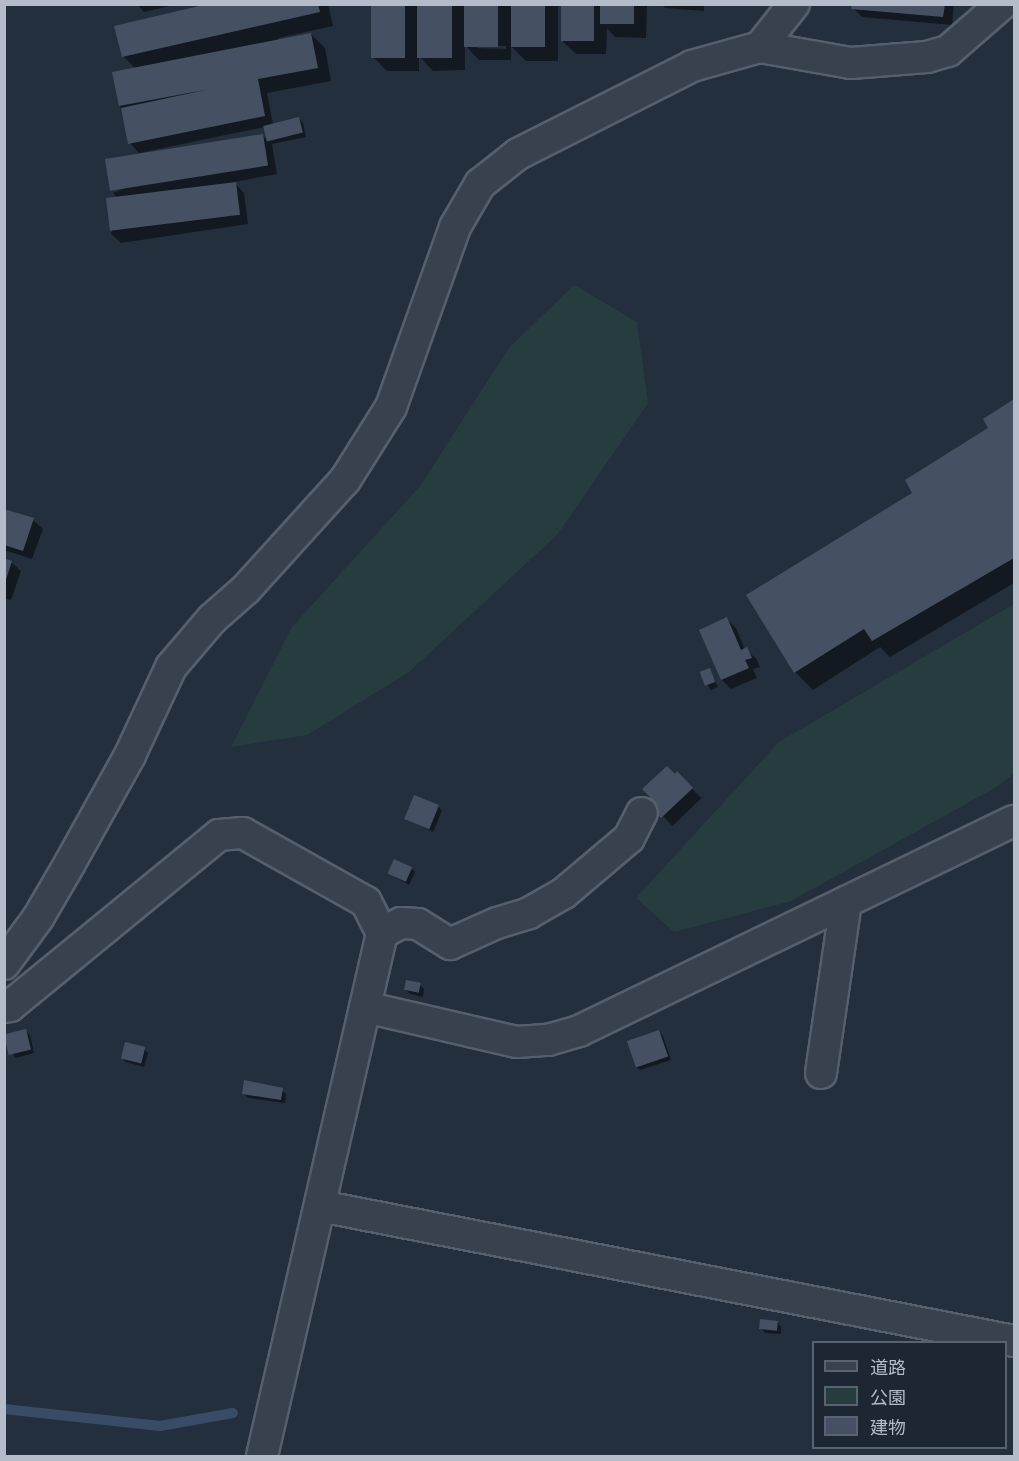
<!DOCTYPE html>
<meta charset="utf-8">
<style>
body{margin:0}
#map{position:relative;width:1019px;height:1461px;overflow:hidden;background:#242f3e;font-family:Inter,"Noto Sans JP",sans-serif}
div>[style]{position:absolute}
.green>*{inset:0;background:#263c3f}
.shadow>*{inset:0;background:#0007;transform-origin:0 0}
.stream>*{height:10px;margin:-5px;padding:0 5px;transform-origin:5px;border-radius:5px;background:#394c67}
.building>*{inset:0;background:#455162;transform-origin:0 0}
.roads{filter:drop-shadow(2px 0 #565f6c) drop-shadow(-2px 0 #565f6c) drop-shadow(0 2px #565f6c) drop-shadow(0 -2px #565f6c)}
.street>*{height:30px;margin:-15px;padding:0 15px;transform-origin:15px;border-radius:15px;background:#38414e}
span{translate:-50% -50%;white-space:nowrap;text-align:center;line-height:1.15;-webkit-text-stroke:5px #1d2633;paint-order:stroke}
.frame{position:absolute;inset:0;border:6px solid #b4bcc9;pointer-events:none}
.legend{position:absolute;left:812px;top:1341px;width:195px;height:108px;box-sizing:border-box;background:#1d2633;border:2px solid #59626f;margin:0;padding:8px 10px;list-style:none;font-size:18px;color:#b4bcc9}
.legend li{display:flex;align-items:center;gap:12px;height:30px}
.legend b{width:30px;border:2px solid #59626f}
</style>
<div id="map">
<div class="green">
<div style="clip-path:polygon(574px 285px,637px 322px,648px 403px,557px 535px,409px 672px,307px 735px,231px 747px,292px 627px,420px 486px,509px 348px)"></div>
<div style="clip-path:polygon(1014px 604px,1014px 773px,1000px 785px,791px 901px,674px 932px,636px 898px,779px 742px)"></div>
</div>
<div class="shadow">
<div style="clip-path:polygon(137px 4px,178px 4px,144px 12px)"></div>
<div style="clip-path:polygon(214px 4px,328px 4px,333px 26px,278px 38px,278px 41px,311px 34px,325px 48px,331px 81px,267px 93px,273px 124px,299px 118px,303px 123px,306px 137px,272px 144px,277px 174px,234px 182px,244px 193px,248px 224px,121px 243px,111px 234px,120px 201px,113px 193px,262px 135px,268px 141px,265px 127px,139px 153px,130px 143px,120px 106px,136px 69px,123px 56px)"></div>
<div style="clip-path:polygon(evenodd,373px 4px,558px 4px,558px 61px,526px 61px,511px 46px,511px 60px,479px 60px,465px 45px,465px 70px,433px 71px,419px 56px,419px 71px,387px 71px,374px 58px,373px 4px,477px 45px,506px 46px,506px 49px,477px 48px,477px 45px)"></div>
<div style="clip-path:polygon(562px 4px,647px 4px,646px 38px,615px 37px,607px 28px,606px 54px,576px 54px,562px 41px)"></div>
<div style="clip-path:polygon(661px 4px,704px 4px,704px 11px,665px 8px)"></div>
<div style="clip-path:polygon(853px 4px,954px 4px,952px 25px,862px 17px,853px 8px)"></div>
<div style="clip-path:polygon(1014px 401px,1014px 583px,890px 657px,880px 647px,813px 690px,795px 672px,748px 596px,914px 494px,990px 429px,985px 419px)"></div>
<div style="clip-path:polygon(4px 510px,33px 520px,43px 529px,32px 559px,4px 550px)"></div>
<div style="clip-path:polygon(4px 560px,11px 562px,21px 571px,11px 600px,4px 598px)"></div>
<div style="clip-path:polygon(727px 619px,736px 628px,745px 650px,756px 658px,760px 667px,753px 669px,757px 678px,731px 689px,722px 680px,701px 631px)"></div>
<div style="left:709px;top:670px;width:19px;height:8px;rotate:62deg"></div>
<div style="left:677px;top:773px;width:35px;height:40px;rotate:46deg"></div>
<div style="clip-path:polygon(438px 806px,442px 811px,433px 832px,406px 818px)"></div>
<div style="clip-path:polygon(411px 868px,415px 872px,409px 885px,390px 874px)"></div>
<div style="clip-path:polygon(420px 985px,424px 989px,423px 997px,410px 994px,406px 990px)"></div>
<div style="clip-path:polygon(25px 1031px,30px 1035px,34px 1053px,16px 1058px,12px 1053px)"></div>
<div style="clip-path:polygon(659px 1031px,663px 1036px,671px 1060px,640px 1070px,635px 1066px)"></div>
<div style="clip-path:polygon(144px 1049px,148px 1053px,144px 1067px,126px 1062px,122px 1058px)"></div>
<div style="clip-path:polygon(282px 1090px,286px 1094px,285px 1103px,248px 1098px,243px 1093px)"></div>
<div style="clip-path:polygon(777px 1322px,781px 1327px,781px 1334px,765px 1333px,761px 1328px)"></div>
</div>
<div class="stream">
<div style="left:4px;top:1409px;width:157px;rotate:6.2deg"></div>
<div style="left:160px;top:1426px;width:74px;rotate:-10.1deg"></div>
</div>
<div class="building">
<div style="clip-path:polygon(208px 4px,318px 4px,320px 12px,122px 57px,114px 26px)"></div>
<div style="left:371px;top:4px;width:34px;height:54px"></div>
<div style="left:417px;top:4px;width:35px;height:54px"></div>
<div style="left:464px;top:4px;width:34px;height:43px"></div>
<div style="left:511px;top:4px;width:34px;height:43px"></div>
<div style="left:561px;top:4px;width:33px;height:37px"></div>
<div style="left:600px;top:4px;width:34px;height:20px"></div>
<div style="clip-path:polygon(852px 4px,945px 4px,943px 17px,851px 9px)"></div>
<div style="clip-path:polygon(311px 33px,318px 68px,258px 79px,265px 116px,128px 144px,121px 108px,210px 89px,119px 106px,112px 72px)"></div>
<div style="left:299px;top:117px;width:16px;height:37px;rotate:76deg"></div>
<div style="left:263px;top:134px;width:32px;height:160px;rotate:81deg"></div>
<div style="left:236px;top:182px;width:33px;height:131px;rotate:83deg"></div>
<div style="clip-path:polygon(1014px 399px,1014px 558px,872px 641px,864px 629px,794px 673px,746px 595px,912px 493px,905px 480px,988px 428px,983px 419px)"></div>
<div style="clip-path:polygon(4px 509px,34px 518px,23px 551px,4px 545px)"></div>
<div style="clip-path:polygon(4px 558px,12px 561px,5px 583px,4px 583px)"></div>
<div style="clip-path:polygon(727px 617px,741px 650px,747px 647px,752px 658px,745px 660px,749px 668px,721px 680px,699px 630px)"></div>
<div style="left:710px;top:668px;width:15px;height:11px;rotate:70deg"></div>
<div style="clip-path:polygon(667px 766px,675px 774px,677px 771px,693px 788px,661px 818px,646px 801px,650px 797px,642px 789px)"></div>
<div style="left:414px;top:795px;width:27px;height:26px;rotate:22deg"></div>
<div style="left:394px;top:859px;width:20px;height:16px;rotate:24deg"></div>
<div style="left:406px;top:980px;width:15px;height:10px;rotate:11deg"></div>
<div style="left:26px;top:1029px;width:21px;height:23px;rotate:76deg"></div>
<div style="left:659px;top:1030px;width:28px;height:34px;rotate:71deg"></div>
<div style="left:125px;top:1042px;width:21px;height:17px;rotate:14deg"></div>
<div style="clip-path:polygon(244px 1080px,283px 1088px,281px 1100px,242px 1094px)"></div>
<div style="left:760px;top:1319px;width:18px;height:10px;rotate:6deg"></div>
</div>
<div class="roads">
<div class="street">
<div style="left:760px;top:47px;width:55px;rotate:-51.7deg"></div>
<div style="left:382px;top:933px;width:21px;rotate:-28deg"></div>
<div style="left:401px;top:923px;width:17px;rotate:3deg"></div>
<div style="left:418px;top:924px;width:38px;rotate:32deg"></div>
<div style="left:450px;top:944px;width:51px;rotate:-24.1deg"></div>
<div style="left:497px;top:923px;width:34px;rotate:-17deg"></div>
<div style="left:529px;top:913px;width:40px;rotate:-29.7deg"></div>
<div style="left:564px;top:893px;width:85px;rotate:-40.2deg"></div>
<div style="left:629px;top:838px;width:28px;rotate:-63deg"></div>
<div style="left:4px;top:964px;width:57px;rotate:-53.5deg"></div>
<div style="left:38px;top:918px;width:64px;rotate:-59.8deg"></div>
<div style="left:70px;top:863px;width:124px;rotate:-60.9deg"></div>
<div style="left:130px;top:755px;width:97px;rotate:-65deg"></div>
<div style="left:171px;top:667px;width:63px;rotate:-49.5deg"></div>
<div style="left:212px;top:619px;width:45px;rotate:-41.4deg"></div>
<div style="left:246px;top:589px;width:147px;rotate:-47.8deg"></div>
<div style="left:345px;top:480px;width:86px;rotate:-57.8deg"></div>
<div style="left:391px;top:407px;width:191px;rotate:-70.4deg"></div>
<div style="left:455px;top:227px;width:50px;rotate:-59.8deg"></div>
<div style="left:480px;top:184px;width:48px;rotate:-38.3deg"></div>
<div style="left:518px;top:154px;width:195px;rotate:-26.8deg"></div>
<div style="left:692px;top:66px;width:71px;rotate:-15.6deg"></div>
<div style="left:760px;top:47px;width:92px;rotate:10deg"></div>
<div style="left:851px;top:63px;width:76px;rotate:-4.5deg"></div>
<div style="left:927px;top:57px;width:22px;rotate:-16deg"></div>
<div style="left:948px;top:51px;width:72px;rotate:-41deg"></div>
<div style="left:4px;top:1007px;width:6px;rotate:-9deg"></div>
<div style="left:10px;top:1006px;width:270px;rotate:-39.3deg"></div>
<div style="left:219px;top:835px;width:24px;rotate:-5deg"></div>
<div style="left:243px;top:833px;width:141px;rotate:29.3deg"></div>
<div style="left:366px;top:902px;width:35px;rotate:63deg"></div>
<div style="left:382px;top:933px;width:537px;rotate:102.92deg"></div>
<div style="left:365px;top:1007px;width:156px;rotate:13deg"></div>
<div style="left:517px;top:1042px;width:31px;rotate:-4deg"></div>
<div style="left:548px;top:1040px;width:32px;rotate:-16deg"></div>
<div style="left:579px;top:1031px;width:483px;rotate:-25.8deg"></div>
<div style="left:821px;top:1073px;width:173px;rotate:-81.7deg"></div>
<div style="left:320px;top:1206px;width:707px;rotate:11.01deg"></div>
</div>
</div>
<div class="frame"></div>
<ul class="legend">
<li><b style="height:8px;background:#38414e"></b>道路</li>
<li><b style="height:16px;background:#263c3f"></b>公園</li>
<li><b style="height:16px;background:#455162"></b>建物</li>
</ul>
</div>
